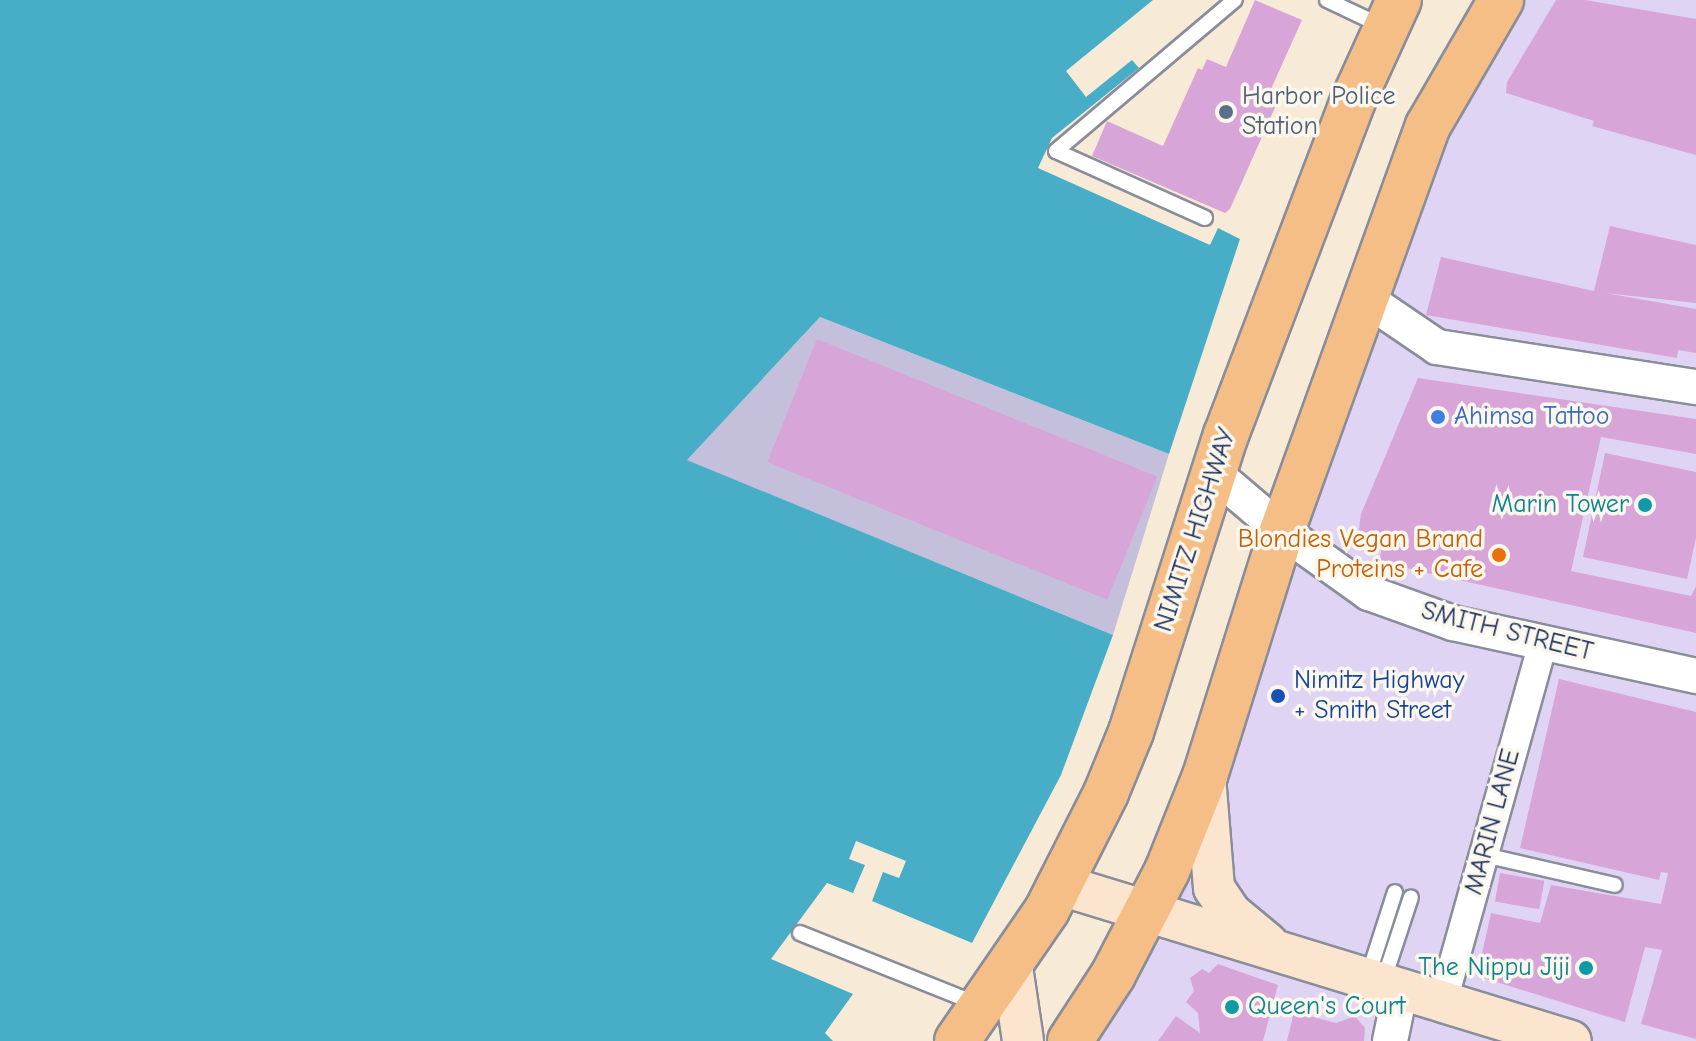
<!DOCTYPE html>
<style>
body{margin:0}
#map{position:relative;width:1696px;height:1041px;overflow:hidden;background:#f7ebd7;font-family:"Comic Neue",sans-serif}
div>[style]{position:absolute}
.built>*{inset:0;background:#e0d4f4}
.industrial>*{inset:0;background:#c4c0db}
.water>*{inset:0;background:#48aec8}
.building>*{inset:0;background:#d8a5d9;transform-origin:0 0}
.roads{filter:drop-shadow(2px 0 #898d9a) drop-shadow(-2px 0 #898d9a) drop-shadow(0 2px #898d9a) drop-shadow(0 -2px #898d9a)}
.service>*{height:14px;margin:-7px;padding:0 7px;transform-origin:7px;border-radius:7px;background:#fff}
.minor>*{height:28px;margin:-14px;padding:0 14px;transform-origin:14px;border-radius:14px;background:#fff}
.tertiary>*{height:34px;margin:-17px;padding:0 17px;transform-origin:17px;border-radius:17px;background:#fff}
.secondary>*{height:40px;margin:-20px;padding:0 20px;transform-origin:20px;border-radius:20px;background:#fbe5cf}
.primary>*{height:44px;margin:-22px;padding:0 22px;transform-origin:22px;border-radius:22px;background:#f5be86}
.dots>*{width:22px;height:22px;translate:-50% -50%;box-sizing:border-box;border:4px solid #fbf7ec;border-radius:50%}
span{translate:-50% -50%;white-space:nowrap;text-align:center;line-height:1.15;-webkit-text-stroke:7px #fbf7ec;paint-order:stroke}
.service-label{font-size:26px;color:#4e5e75}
.left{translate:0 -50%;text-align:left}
.shop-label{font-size:26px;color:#366cbe}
.culture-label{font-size:26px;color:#0d838f}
.right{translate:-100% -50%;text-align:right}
.street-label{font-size:26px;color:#1b2f5e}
.food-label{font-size:26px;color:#c56008}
.transit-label{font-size:26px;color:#164399}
</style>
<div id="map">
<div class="built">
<div style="clip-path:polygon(1523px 0,1696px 0,1696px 1041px,1069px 1041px,1147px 911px,1365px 298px)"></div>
</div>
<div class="industrial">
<div style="clip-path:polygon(820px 317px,1169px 454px,1113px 635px,686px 460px)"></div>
</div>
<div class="water">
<div style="clip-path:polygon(0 0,1153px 0,1066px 71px,1086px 97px,1132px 60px,1139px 68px,1052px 138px,1038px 168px,1210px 245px,1218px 228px,1240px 239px,1169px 454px,820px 317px,687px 460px,1113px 635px,1061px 775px,972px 943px,872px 901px,883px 872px,899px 878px,906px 861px,856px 841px,849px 859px,865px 865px,853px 893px,827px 883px,771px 959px,853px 994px,825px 1033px,833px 1041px,0 1041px)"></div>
</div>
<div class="building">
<div style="clip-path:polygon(1255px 0,1302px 20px,1267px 98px,1277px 103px,1230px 209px,1225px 213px,1092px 156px,1107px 121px,1163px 146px,1198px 68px,1202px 70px,1207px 59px,1226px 67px)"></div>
<div style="clip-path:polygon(1556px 0,1585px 0,1696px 19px,1696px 155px,1592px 126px,1594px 121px,1506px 93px,1507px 82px)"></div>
<div style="clip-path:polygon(1610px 226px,1696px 245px,1696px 303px,1605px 293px,1696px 309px,1696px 353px,1678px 350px,1677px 358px,1426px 315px,1441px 257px,1594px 291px)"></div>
<div style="left:817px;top:339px;width:367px;height:133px;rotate:22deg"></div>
<div style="clip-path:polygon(1418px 378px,1696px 419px,1696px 454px,1601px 437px,1571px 571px,1691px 596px,1696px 586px,1696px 633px,1379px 562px,1383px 542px,1358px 537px,1361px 514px)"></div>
<div style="clip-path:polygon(1605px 453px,1696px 472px,1696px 538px,1687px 579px,1583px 557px)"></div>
<div style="clip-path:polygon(1559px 679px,1696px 712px,1696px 1039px,1641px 1024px,1662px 950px,1645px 947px,1625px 1022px,1477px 976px,1491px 913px,1540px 923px,1551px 885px,1661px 904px,1668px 873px,1661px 872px,1659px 880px,1520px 848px)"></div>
<div style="left:1500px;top:873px;width:45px;height:29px;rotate:10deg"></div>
<div style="clip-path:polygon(1218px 964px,1278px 985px,1263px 1041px,1158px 1041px,1176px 1016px,1200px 1033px,1198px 1013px,1186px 1002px,1194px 991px,1190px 978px,1202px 969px,1209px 973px)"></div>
<div style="clip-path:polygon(1294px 1012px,1336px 1023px,1355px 1016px,1365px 1028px,1364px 1041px,1287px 1041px)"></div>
</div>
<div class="roads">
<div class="service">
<div style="left:1327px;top:0;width:61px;rotate:25.3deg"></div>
<div style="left:1205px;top:218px;width:163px;rotate:-155.8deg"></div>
<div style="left:1056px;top:151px;width:234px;rotate:-40.2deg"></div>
<div style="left:1484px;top:855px;width:134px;rotate:12.9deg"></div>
<div style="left:800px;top:933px;width:188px;rotate:21.8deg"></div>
<div style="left:1368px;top:976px;width:88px;rotate:-72.2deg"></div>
<div style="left:1383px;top:982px;width:89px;rotate:-71.8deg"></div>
</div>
<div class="minor">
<div style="left:1443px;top:1001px;width:371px;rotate:-74.4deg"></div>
</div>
<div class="tertiary">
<div style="left:1365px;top:298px;width:87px;rotate:34.2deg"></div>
<div style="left:1437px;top:347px;width:262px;rotate:8.8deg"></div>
<div style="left:1215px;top:474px;width:88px;rotate:40.4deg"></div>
<div style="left:1282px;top:531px;width:107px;rotate:35.5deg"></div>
<div style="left:1369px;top:593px;width:89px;rotate:19.7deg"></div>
<div style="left:1453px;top:623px;width:249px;rotate:12.3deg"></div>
<div style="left:1390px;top:1041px;width:54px;rotate:-78.3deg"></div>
</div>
<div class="secondary">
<div style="left:1205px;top:776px;width:112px;rotate:85.4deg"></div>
<div style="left:1214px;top:888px;width:30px;rotate:56deg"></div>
<div style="left:1231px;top:913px;width:47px;rotate:39.8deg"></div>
<div style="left:1061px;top:885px;width:533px;rotate:17.01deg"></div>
<div style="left:1012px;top:967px;width:75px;rotate:81.5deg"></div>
</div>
<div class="primary">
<div style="left:957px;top:1041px;width:159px;rotate:-55.5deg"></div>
<div style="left:1047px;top:910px;width:131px;rotate:-63.2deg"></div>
<div style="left:1106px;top:793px;width:66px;rotate:-67.7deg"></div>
<div style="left:1131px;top:732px;width:312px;rotate:-72.3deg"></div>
<div style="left:1226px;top:435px;width:355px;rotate:-69.2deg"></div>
<div style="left:1352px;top:103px;width:113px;rotate:-65.5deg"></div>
<div style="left:1070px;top:1041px;width:79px;rotate:-56.9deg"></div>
<div style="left:1113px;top:975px;width:117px;rotate:-62.6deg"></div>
<div style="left:1167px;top:871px;width:102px;rotate:-68.2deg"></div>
<div style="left:1205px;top:776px;width:257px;rotate:-72.6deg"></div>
<div style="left:1282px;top:531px;width:431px;rotate:-70.2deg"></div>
<div style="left:1428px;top:126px;width:146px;rotate:-59.9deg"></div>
</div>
</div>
<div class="dots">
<div style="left:1226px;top:112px;background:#5c6f8a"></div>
<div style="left:1438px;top:417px;background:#3f7fe0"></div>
<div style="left:1645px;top:505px;background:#0f9aa8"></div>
<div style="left:1499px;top:555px;background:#e8710a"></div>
<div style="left:1278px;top:696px;background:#1a4fb4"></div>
<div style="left:1586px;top:968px;background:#0f9aa8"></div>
<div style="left:1232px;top:1007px;background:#0f9aa8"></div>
</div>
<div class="service-label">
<span class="left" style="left:1242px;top:112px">Harbor Police<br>Station</span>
</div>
<div class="shop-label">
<span class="left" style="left:1454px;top:417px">Ahimsa Tattoo</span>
</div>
<div class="culture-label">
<span class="right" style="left:1629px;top:505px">Marin Tower</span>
<span class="right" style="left:1570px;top:968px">The Nippu Jiji</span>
<span class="left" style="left:1248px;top:1007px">Queen's Court</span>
</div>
<div class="street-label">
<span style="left:1196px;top:530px;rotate:-72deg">NIMITZ HIGHWAY</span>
<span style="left:1507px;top:632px;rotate:14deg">SMITH STREET</span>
<span style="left:1493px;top:822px;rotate:-75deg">MARIN LANE</span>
</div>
<div class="food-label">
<span class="right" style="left:1483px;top:555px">Blondies Vegan Brand<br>Proteins + Cafe</span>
</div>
<div class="transit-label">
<span class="left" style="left:1294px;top:696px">Nimitz Highway<br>+ Smith Street</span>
</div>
</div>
